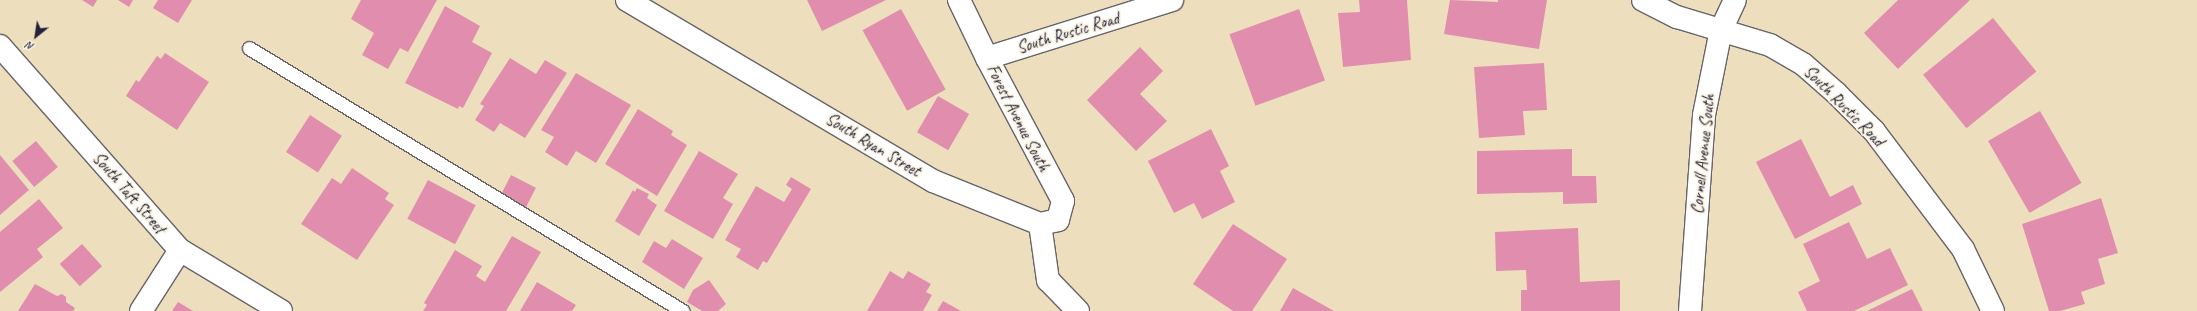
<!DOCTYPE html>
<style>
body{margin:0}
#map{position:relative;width:2197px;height:311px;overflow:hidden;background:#eddfbd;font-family:Caveat,sans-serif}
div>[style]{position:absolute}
.building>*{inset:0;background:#e18eae;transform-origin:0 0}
.roads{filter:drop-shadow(1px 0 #696468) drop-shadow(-1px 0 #696468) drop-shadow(0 1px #696468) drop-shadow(0 -1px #696468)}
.lane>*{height:13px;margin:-6.5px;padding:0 6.5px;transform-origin:6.5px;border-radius:6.5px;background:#fff}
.street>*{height:22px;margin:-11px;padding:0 11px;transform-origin:11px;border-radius:11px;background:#fff}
.secondary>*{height:22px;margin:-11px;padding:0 11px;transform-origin:11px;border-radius:11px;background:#fff}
span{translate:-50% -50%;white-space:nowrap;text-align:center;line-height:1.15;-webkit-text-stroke:4px #fcf5e5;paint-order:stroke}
.street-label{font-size:17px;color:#22223b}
.north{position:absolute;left:16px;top:16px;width:40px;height:40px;-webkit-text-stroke:3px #fcf5e5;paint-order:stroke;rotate:210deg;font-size:11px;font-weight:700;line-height:16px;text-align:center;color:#22223b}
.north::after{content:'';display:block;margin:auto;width:14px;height:18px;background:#22223b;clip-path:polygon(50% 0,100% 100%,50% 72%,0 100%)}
</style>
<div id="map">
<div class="building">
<div style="clip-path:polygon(82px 0,97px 0,93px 7px)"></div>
<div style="clip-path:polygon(118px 0,133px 0,129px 7px)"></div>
<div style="clip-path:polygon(158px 0,192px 0,178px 23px,153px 8px)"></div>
<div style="clip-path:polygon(361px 0,437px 0,408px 52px,400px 48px,388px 69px,362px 55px,374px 33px,351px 19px)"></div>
<div style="clip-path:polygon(807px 0,886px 0,822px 31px)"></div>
<div style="clip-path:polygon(1359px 0,1407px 0,1411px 60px,1343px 67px,1338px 13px,1360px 12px)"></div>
<div style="clip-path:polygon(1450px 0,1498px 2px,1498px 0,1547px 0,1539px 49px,1444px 34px)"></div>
<div style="clip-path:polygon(1898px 0,1970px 0,1898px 69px,1864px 33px)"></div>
<div style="clip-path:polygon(445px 6px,480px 26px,472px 42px,492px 53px,463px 108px,459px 106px,458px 109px,405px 83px)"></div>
<div style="left:901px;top:9px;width:92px;height:44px;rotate:61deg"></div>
<div style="left:1299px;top:9px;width:76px;height:74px;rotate:70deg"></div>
<div style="left:1993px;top:18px;width:69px;height:90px;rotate:51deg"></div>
<div style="clip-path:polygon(1140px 47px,1163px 71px,1140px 94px,1167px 121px,1136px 151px,1087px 100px)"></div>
<div style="clip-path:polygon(165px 53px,209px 82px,177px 130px,126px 96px,136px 80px,139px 82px,157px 56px,161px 59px)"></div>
<div style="clip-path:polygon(510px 58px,536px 74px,545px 60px,567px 73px,525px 138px,500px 123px,494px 132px,475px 120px,484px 106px,480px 104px)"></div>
<div style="clip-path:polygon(1544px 63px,1547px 110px,1523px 111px,1525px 135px,1479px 138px,1474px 67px)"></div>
<div style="clip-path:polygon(576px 73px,631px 105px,596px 163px,576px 151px,567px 166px,545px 152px,554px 137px,541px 130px)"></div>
<div style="left:938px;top:96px;width:36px;height:42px;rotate:30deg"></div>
<div style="clip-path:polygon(638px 109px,673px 131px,671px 135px,687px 145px,657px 196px,605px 164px)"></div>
<div style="left:2040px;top:111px;width:83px;height:60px;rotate:60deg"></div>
<div style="left:310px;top:115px;width:38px;height:44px;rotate:33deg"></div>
<div style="clip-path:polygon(1211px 129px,1229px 166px,1220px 171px,1235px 202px,1202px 219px,1194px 203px,1174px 213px,1148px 161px)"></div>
<div style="clip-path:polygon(1801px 139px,1830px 197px,1853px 185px,1862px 204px,1795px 239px,1756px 162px)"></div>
<div style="left:36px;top:141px;width:34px;height:31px;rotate:50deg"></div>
<div style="clip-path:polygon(1572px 149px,1572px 176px,1596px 176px,1597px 203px,1563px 204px,1563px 192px,1477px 194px,1477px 151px)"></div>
<div style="clip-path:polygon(699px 151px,738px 174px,723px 198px,733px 204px,713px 239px,664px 211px)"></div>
<div style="clip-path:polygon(0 155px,29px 190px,0 215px)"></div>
<div style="clip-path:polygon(352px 168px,389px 193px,385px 199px,394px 205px,357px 260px,301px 224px,332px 178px,341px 184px)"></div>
<div style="left:511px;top:175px;width:28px;height:22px;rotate:27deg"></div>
<div style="clip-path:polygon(791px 177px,811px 189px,767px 263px,763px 261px,758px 270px,736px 257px,741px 249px,725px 240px,756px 186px,784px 202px,792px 189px,786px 185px)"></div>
<div style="left:428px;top:180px;width:54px;height:44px;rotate:28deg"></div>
<div style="clip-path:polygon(637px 188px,649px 194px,647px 198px,657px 205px,639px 236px,615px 221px,633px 190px,635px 192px)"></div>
<div style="clip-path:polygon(2101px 198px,2118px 253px,2098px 259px,2105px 284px,2081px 292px,2085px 304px,2060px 311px,2049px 311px,2022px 224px)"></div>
<div style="clip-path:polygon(39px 199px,63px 228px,37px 249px,43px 257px,0 292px,0 232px)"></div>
<div style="clip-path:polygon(1849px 222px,1867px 259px,1890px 248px,1908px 285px,1854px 311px,1807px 311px,1798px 292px,1820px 281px,1803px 244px)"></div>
<div style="clip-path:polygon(1233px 224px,1287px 259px,1252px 311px,1233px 311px,1193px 284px)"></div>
<div style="clip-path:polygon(1578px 228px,1580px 282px,1620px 280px,1620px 311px,1521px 311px,1521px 290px,1527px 290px,1526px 270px,1496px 271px,1495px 232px)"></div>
<div style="clip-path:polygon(512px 236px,541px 252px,506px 311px,423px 311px,427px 305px,424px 303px,455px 250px,482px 266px,476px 276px,485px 282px)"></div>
<div style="clip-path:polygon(672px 239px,703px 258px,684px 289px,642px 262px,654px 241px,666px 248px)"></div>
<div style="left:82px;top:244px;width:30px;height:30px;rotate:48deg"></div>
<div style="clip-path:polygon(890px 271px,903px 279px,908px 271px,931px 284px,926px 292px,932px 295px,923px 311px,867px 311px)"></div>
<div style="clip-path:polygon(709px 280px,726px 304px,718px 311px,702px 311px,687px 302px,693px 290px)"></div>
<div style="clip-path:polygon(537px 282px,576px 305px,572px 311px,520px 311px)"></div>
<div style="clip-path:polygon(35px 284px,57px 296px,62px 294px,66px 297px,66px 302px,75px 308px,73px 311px,18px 311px)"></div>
<div style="clip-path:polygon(1293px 288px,1334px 311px,1280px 311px)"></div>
<div style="clip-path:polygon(1912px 289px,1923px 311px,1867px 311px)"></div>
<div style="clip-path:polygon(943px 301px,961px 311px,937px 311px)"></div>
<div style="clip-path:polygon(178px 302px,193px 311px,172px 311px)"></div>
</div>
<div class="roads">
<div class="lane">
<div style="left:249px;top:48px;width:507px;rotate:31.22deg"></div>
</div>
<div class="street">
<div style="left:627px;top:0;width:356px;rotate:30.6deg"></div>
<div style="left:933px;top:181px;width:115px;rotate:21.9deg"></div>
<div style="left:1040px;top:224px;width:57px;rotate:81.9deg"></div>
<div style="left:1048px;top:280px;width:43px;rotate:45.9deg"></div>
<div style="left:959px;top:0;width:64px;rotate:64.2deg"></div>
<div style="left:987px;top:58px;width:162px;rotate:62deg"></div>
<div style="left:1063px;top:201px;width:20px;rotate:105deg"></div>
<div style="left:1058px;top:220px;width:18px;rotate:167deg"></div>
<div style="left:1643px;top:0;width:38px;rotate:27deg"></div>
<div style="left:1677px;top:17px;width:97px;rotate:16.8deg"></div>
<div style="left:1770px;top:45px;width:38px;rotate:30deg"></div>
<div style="left:1803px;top:64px;width:44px;rotate:41.3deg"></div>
<div style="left:1836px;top:93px;width:54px;rotate:45deg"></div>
<div style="left:1874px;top:131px;width:148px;rotate:53deg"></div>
<div style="left:1963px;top:249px;width:69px;rotate:64.2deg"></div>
<div style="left:0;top:46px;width:272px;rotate:48.6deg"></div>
<div style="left:180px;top:250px;width:118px;rotate:31.1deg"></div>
<div style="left:987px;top:58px;width:194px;rotate:-17.4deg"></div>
<div style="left:141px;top:311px;width:72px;rotate:-57.4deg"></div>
</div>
<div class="secondary">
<div style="left:1690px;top:311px;width:196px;rotate:-85.9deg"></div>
<div style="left:1704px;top:115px;width:87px;rotate:-78.7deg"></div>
<div style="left:1721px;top:30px;width:33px;rotate:-65deg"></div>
</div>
</div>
<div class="street-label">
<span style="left:1068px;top:33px;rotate:-17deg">South Rustic Road</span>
<span style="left:1844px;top:106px;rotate:45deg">South Rustic Road</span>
<span style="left:1018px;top:118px;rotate:63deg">Forest Avenue South</span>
<span style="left:873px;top:145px;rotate:31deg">South Ryan Street</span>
<span style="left:1703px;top:154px;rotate:-84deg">Cornell Avenue South</span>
<span style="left:129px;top:193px;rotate:49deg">South Taft Street</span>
</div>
<div class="north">N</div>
</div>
